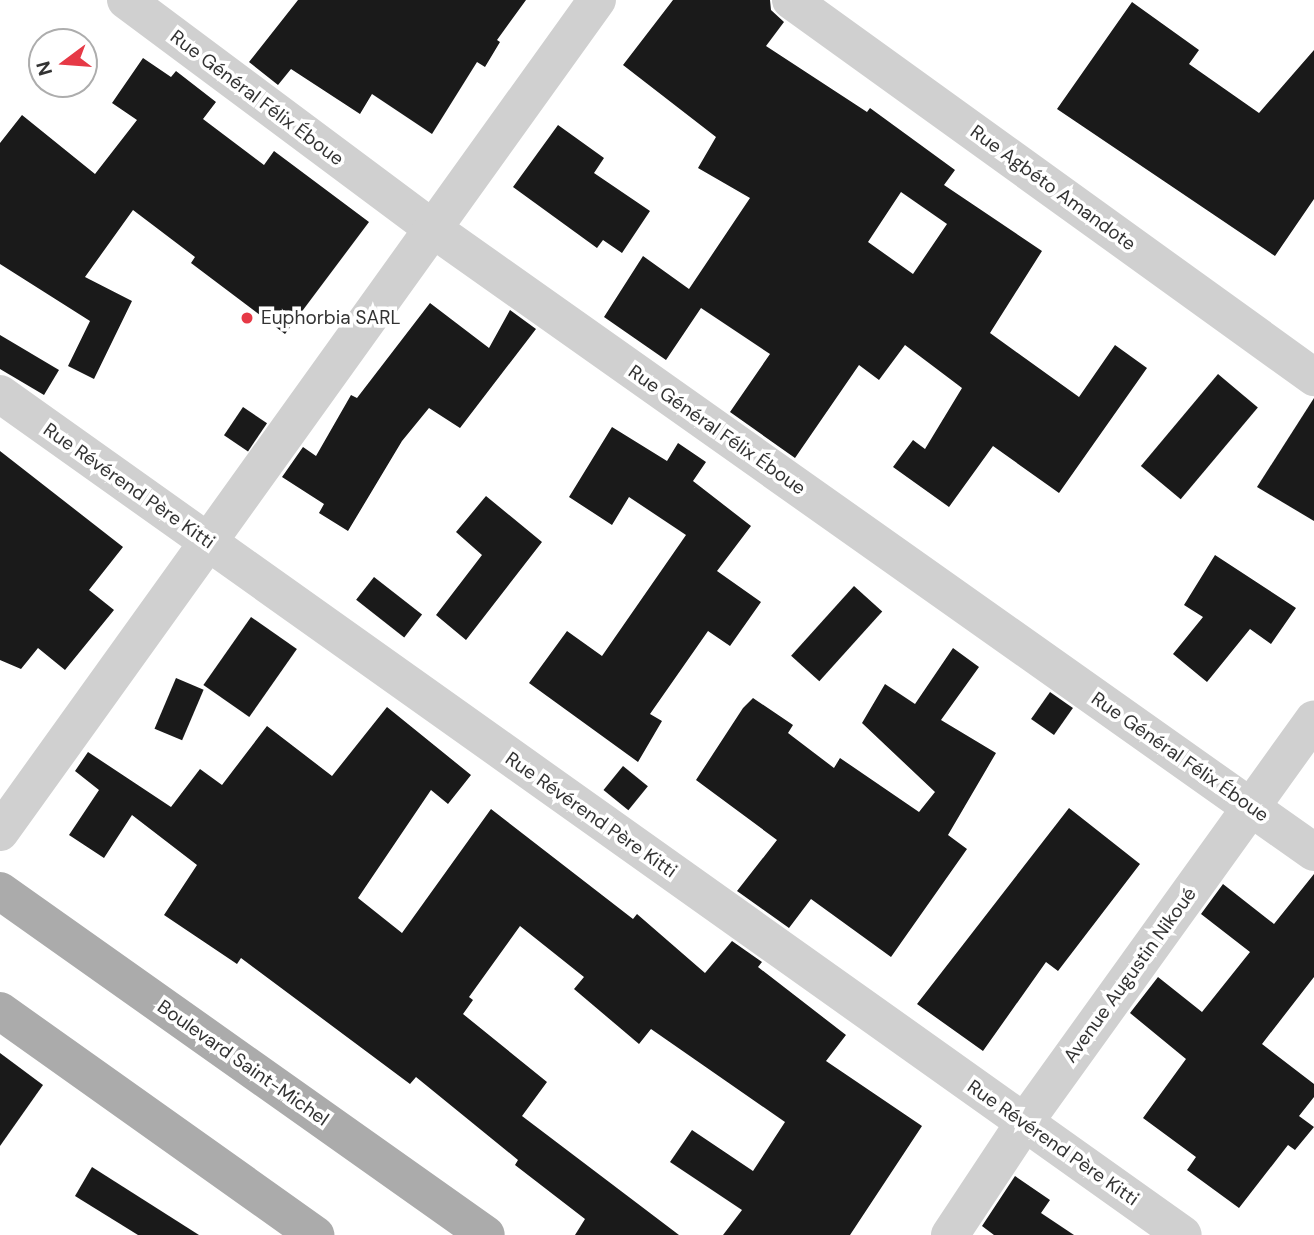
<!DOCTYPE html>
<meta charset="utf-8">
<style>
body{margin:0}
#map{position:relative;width:1314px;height:1235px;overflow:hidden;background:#fff;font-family:"DM Sans",sans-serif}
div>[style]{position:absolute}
.building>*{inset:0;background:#1a1a1a;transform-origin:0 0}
.minor>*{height:38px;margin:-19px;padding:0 19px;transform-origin:19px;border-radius:19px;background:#d0d0d0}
.major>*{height:38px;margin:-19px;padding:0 19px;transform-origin:19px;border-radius:19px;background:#ababab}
.dots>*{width:19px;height:19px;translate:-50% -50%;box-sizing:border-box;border:4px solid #fff;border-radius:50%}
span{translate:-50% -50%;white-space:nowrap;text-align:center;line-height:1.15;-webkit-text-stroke:7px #fff;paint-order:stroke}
.street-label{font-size:19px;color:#333}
.poi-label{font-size:19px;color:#333}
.left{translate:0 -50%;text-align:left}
.north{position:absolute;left:28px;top:28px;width:70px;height:70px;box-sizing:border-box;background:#fff;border:2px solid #adadad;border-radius:50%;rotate:254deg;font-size:19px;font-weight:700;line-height:28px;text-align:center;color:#333}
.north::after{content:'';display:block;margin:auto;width:24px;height:32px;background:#e63946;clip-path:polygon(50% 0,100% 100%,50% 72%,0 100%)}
</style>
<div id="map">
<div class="building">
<div style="clip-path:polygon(298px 0,526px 0,497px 40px,500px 42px,485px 67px,477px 62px,432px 134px,372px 94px,360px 114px,291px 69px,278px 85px,249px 62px)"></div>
<div style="clip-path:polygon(evenodd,673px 0,770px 0,771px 10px,784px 22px,766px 46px,867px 112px,870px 108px,955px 170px,944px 185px,1042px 251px,990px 333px,1079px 397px,1115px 345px,1147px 368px,1059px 493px,993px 446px,949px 507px,893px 467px,913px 440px,925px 449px,962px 388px,905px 345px,879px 380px,859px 365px,795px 458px,730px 412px,770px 354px,701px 308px,666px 360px,604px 317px,643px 256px,689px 289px,750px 198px,698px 168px,716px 137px,623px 65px,673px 0,901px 192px,947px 224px,913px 274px,868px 242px,901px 192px)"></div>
<div style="clip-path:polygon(1132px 2px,1199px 50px,1189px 64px,1259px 113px,1314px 50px,1314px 199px,1275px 256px,1057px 109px)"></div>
<div style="clip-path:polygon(143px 58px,171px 77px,176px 71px,216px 102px,203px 119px,264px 165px,274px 151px,369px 222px,285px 334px,191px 263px,195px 257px,133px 210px,85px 277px,132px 301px,94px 379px,68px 366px,90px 321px,0 264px,0 143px,22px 115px,95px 174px,137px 120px,112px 103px)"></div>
<div style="clip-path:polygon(558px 125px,604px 158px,594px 173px,650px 211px,622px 253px,603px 240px,597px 248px,513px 187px)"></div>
<div style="clip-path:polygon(430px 303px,489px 348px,510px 310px,536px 329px,460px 428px,429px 408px,402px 441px,348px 531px,319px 513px,324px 504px,282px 477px,303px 447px,316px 456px,351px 395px,357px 398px)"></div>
<div style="clip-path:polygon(0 335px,59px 370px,44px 395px,0 369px)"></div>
<div style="left:1218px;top:374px;width:52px;height:120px;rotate:40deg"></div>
<div style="clip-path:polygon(1314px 398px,1314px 521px,1257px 487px)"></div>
<div style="left:243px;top:407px;width:29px;height:34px;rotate:34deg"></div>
<div style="clip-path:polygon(612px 427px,667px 461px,678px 443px,706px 462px,693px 481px,751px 526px,717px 571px,761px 602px,730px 646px,708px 631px,650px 714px,662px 721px,638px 762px,529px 683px,567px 631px,602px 656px,686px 535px,629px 497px,612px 525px,569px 497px)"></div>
<div style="clip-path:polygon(0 451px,123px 547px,89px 590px,114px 610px,65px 670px,38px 648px,21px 669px,0 660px)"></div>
<div style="clip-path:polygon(486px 496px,542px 542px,466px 640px,436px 615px,482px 555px,456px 532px)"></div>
<div style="clip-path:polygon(1215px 555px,1296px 608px,1271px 644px,1250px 629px,1207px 682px,1173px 654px,1203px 617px,1184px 605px)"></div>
<div style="left:374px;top:577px;width:61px;height:29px;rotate:38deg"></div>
<div style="left:854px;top:586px;width:38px;height:94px;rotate:42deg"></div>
<div style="left:251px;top:617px;width:56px;height:83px;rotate:35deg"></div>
<div style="clip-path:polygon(953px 648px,979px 667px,941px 720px,996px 753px,948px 835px,967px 849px,891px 957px,811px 899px,789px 928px,737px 891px,777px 840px,696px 780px,743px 708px,753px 698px,793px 725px,788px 733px,834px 768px,840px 758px,919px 812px,935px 792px,862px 723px,885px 684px,915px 704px)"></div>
<div style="left:176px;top:678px;width:30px;height:55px;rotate:23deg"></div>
<div style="left:1050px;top:692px;width:28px;height:33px;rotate:35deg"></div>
<div style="clip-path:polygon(387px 707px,471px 775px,448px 804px,431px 790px,358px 898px,402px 933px,491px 809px,633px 919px,637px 914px,705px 973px,732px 941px,762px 962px,758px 967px,846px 1035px,826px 1061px,922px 1126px,850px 1235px,723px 1235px,742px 1210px,670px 1162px,692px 1130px,753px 1171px,785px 1122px,651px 1029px,639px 1044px,574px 989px,584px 977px,520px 926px,469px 997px,473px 1000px,463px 1014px,547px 1082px,522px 1116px,679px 1235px,575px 1235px,585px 1219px,515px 1165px,518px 1160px,416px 1077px,410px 1084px,241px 958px,237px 964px,164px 915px,197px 865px,132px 815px,104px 858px,69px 835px,99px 790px,75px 771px,88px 752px,171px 807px,200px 769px,222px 785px,267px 726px,332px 776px)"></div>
<div style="left:623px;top:766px;width:32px;height:31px;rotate:39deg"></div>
<div style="clip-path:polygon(1069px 808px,1140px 864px,1058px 971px,1046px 962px,983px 1051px,917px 1004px)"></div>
<div style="clip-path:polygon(1314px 874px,1314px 977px,1262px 1044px,1314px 1084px,1314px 1097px,1299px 1116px,1314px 1127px,1295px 1150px,1288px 1145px,1239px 1208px,1187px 1170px,1196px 1157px,1143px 1118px,1186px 1059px,1130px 1013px,1158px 977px,1202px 1012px,1250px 952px,1201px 914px,1223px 884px,1274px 924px)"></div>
<div style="clip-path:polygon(0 1053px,43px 1085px,0 1146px)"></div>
<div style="clip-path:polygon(92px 1167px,199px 1235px,138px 1235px,75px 1196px)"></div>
<div style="clip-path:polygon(1015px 1176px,1050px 1200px,1041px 1213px,1074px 1235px,994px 1235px,982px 1226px)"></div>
</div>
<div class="minor">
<div style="left:126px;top:0;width:383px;rotate:36.7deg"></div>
<div style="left:433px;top:229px;width:1079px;rotate:35.27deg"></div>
<div style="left:791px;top:0;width:645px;rotate:35.79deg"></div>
<div style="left:0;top:394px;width:1451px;rotate:35.41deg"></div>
<div style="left:0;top:832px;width:1024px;rotate:-54.34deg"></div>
<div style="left:950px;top:1235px;width:134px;rotate:-56.5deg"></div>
<div style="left:1024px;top:1123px;width:497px;rotate:-54.3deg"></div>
</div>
<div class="major">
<div style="left:0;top:891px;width:595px;rotate:35.29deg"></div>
<div style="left:0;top:1011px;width:387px;rotate:35.4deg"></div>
</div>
<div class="dots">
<div style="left:247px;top:318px;background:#e63946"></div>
</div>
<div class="street-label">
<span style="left:257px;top:98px;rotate:37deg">Rue Général Félix Éboue</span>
<span style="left:1053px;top:188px;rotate:36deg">Rue Agbéto Amandote</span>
<span style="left:717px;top:430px;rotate:35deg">Rue Général Félix Éboue</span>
<span style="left:129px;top:486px;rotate:35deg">Rue Révérend Père Kitti</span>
<span style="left:1180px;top:757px;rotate:35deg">Rue Général Félix Éboue</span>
<span style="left:591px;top:815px;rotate:35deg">Rue Révérend Père Kitti</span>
<span style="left:1130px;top:975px;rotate:-54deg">Avenue Augustin Nikoué</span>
<span style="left:243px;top:1063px;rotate:35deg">Boulevard Saint-Michel</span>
<span style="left:1053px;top:1143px;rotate:35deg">Rue Révérend Père Kitti</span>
</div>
<div class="poi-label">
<span class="left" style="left:261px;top:318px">Euphorbia SARL</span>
</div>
<div class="north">N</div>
</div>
